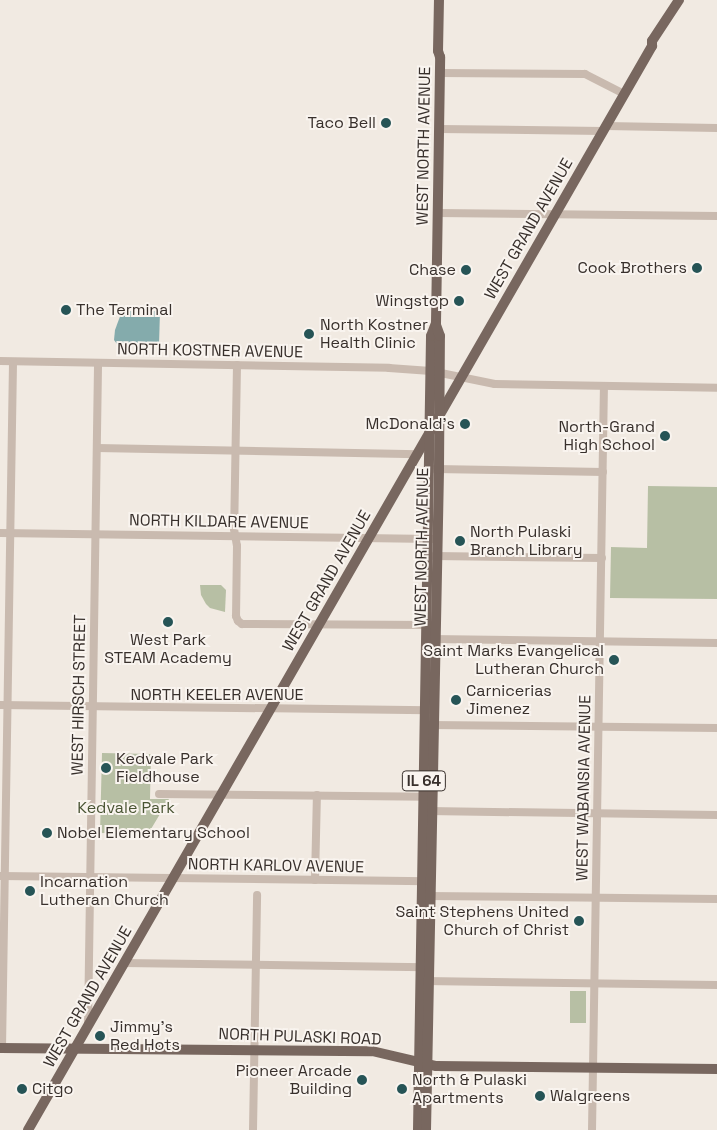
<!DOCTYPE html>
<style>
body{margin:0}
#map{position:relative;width:717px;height:1130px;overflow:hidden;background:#f1eae2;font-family:"Space Grotesk",sans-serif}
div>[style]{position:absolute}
.green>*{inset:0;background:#b7bfa4;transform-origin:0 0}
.water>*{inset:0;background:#84abac}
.minor>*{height:8px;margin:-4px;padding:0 4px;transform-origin:4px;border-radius:4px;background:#c9baaf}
.major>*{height:10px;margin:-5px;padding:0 5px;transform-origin:5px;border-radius:5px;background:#78675f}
.dots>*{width:14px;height:14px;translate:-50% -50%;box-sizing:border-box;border:2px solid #f9f4ef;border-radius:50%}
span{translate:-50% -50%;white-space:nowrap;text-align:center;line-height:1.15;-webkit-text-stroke:4px #f9f4ef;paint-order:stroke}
.shield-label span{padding:1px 4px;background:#f9f4ef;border:1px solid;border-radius:4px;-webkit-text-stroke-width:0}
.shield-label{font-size:15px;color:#38302c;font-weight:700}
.poi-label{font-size:16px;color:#38302c}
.right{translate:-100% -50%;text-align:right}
.left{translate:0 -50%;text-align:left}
.street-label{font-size:16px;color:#38302c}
.park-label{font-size:16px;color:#495433}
</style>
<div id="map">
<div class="green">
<div style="clip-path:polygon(648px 486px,717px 487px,717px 599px,610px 598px,611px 547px,647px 548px)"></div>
<div style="clip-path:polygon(200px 585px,221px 585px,226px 590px,225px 612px,210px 608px,206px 604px,201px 595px)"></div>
<div style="clip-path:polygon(102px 753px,151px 754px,150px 799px,169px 799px,148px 834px,100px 833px)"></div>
<div style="left:570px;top:991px;width:16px;height:32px"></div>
</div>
<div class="water">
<div style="clip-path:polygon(122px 311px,160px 311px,159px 345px,117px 344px,114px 340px,115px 330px)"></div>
</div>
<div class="minor">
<div style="left:440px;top:73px;width:145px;rotate:0.4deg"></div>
<div style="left:585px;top:74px;width:44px;rotate:27.1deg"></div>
<div style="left:606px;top:126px;width:111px;rotate:1deg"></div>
<div style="left:439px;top:129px;width:164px;rotate:0.7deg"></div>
<div style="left:438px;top:213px;width:279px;rotate:0.6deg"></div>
<div style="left:0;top:361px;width:389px;rotate:1deg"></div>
<div style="left:389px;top:368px;width:42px;rotate:4.1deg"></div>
<div style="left:431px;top:371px;width:65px;rotate:11.5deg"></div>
<div style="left:495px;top:384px;width:222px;rotate:1deg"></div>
<div style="left:237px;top:365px;width:164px;rotate:91deg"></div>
<div style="left:234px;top:529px;width:17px;rotate:80deg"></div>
<div style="left:237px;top:546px;width:70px;rotate:90.8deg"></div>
<div style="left:236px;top:616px;width:5px;rotate:68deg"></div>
<div style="left:238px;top:621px;width:5px;rotate:37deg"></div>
<div style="left:242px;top:624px;width:189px;rotate:0.3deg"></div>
<div style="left:97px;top:448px;width:321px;rotate:1.1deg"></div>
<div style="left:435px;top:469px;width:168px;rotate:1deg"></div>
<div style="left:0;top:533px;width:433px;rotate:0.8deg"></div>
<div style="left:434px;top:556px;width:168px;rotate:0.7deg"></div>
<div style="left:431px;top:639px;width:286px;rotate:0.8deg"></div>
<div style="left:0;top:705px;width:428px;rotate:0.7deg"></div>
<div style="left:429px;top:725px;width:288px;rotate:0.6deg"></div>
<div style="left:159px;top:794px;width:268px;rotate:0.6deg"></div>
<div style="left:428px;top:811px;width:289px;rotate:0.8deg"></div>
<div style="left:1px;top:876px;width:426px;rotate:0.7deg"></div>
<div style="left:315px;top:880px;width:85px;rotate:-88.7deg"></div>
<div style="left:427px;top:896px;width:290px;rotate:0.6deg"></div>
<div style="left:124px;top:963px;width:301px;rotate:0.8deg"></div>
<div style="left:425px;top:981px;width:292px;rotate:0.8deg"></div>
<div style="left:88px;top:1025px;width:662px;rotate:-89.13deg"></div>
<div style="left:2px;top:1048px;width:686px;rotate:-89.08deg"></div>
<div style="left:253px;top:1130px;width:235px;rotate:-89deg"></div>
<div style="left:592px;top:1130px;width:744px;rotate:-89.08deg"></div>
</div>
<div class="major">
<div style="left:0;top:1048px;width:372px;rotate:0.5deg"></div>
<div style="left:372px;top:1051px;width:66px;rotate:13.2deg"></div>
<div style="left:436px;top:1066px;width:281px;rotate:0.6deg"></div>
<div style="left:28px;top:1130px;width:1251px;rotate:-60.07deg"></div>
<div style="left:652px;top:46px;width:5px;rotate:-90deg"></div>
<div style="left:652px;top:41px;width:49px;rotate:-56.6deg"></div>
<div style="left:418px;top:1130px;width:794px;rotate:-89.06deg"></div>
<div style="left:431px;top:336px;width:14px;rotate:-69deg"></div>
<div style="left:436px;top:323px;width:266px;rotate:-89.1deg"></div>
<div style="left:440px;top:57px;width:6px;rotate:-108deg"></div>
<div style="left:438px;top:51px;width:51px;rotate:-88.9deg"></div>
<div style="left:426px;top:1130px;width:661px;rotate:-88.87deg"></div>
<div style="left:439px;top:469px;width:133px;rotate:-89.6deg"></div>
<div style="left:440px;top:336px;width:12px;rotate:-110deg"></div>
</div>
<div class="dots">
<div style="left:386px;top:123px;background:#265456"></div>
<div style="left:697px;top:268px;background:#265456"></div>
<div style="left:466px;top:270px;background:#265456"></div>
<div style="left:459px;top:301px;background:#265456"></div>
<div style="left:66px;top:310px;background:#265456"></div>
<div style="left:309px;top:334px;background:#265456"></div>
<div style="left:465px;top:424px;background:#265456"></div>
<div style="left:665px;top:436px;background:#265456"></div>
<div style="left:460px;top:541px;background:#265456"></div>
<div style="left:168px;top:622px;background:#265456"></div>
<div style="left:614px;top:660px;background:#265456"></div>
<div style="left:456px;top:700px;background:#265456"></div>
<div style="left:106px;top:768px;background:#265456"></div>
<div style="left:47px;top:833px;background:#265456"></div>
<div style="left:30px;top:891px;background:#265456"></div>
<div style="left:579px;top:921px;background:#265456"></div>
<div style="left:100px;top:1036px;background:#265456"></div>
<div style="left:362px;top:1080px;background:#265456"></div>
<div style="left:22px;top:1089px;background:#265456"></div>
<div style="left:402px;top:1089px;background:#265456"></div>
<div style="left:540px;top:1096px;background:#265456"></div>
</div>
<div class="shield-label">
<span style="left:424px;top:781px">IL 64</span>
</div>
<div class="poi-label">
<span class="right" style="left:376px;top:123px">Taco Bell</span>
<span class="right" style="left:687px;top:268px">Cook Brothers</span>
<span class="right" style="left:456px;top:270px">Chase</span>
<span class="right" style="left:449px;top:301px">Wingstop</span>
<span class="left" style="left:76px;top:310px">The Terminal</span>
<span class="left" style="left:320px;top:334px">North Kostner<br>Health Clinic</span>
<span class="right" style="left:455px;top:424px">McDonald's</span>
<span class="right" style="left:655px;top:436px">North-Grand<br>High School</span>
<span class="left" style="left:470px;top:541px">North Pulaski<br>Branch Library</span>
<span style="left:168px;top:649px">West Park<br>STEAM Academy</span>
<span class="right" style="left:604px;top:660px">Saint Marks Evangelical<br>Lutheran Church</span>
<span class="left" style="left:466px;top:700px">Carnicerias<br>Jimenez</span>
<span class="left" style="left:116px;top:768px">Kedvale Park<br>Fieldhouse</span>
<span class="left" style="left:57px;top:833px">Nobel Elementary School</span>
<span class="left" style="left:40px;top:891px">Incarnation<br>Lutheran Church</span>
<span class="right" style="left:569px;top:921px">Saint Stephens United<br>Church of Christ</span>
<span class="left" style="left:110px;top:1036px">Jimmy's<br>Red Hots</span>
<span class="right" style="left:352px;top:1080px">Pioneer Arcade<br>Building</span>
<span class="left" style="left:412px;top:1089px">North &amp; Pulaski<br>Apartments</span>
<span class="left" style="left:32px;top:1089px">Citgo</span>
<span class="left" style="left:550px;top:1096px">Walgreens</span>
</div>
<div class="street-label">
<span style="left:424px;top:146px;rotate:-89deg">WEST NORTH AVENUE</span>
<span style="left:529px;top:229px;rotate:-60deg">WEST GRAND AVENUE</span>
<span style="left:210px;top:351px;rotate:1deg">NORTH KOSTNER AVENUE</span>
<span style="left:219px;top:522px;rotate:1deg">NORTH KILDARE AVENUE</span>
<span style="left:422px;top:547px;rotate:-89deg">WEST NORTH AVENUE</span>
<span style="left:327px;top:581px;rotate:-60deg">WEST GRAND AVENUE</span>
<span style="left:79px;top:695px;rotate:-89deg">WEST HIRSCH STREET</span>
<span style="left:217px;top:695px">NORTH KEELER AVENUE</span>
<span style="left:584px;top:788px;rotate:-89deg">WEST WABANSIA AVENUE</span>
<span style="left:276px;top:866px;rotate:1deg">NORTH KARLOV AVENUE</span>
<span style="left:88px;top:997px;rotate:-60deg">WEST GRAND AVENUE</span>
<span style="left:300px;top:1037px;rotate:2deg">NORTH PULASKI ROAD</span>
</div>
<div class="park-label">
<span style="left:126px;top:808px">Kedvale Park</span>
</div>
</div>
